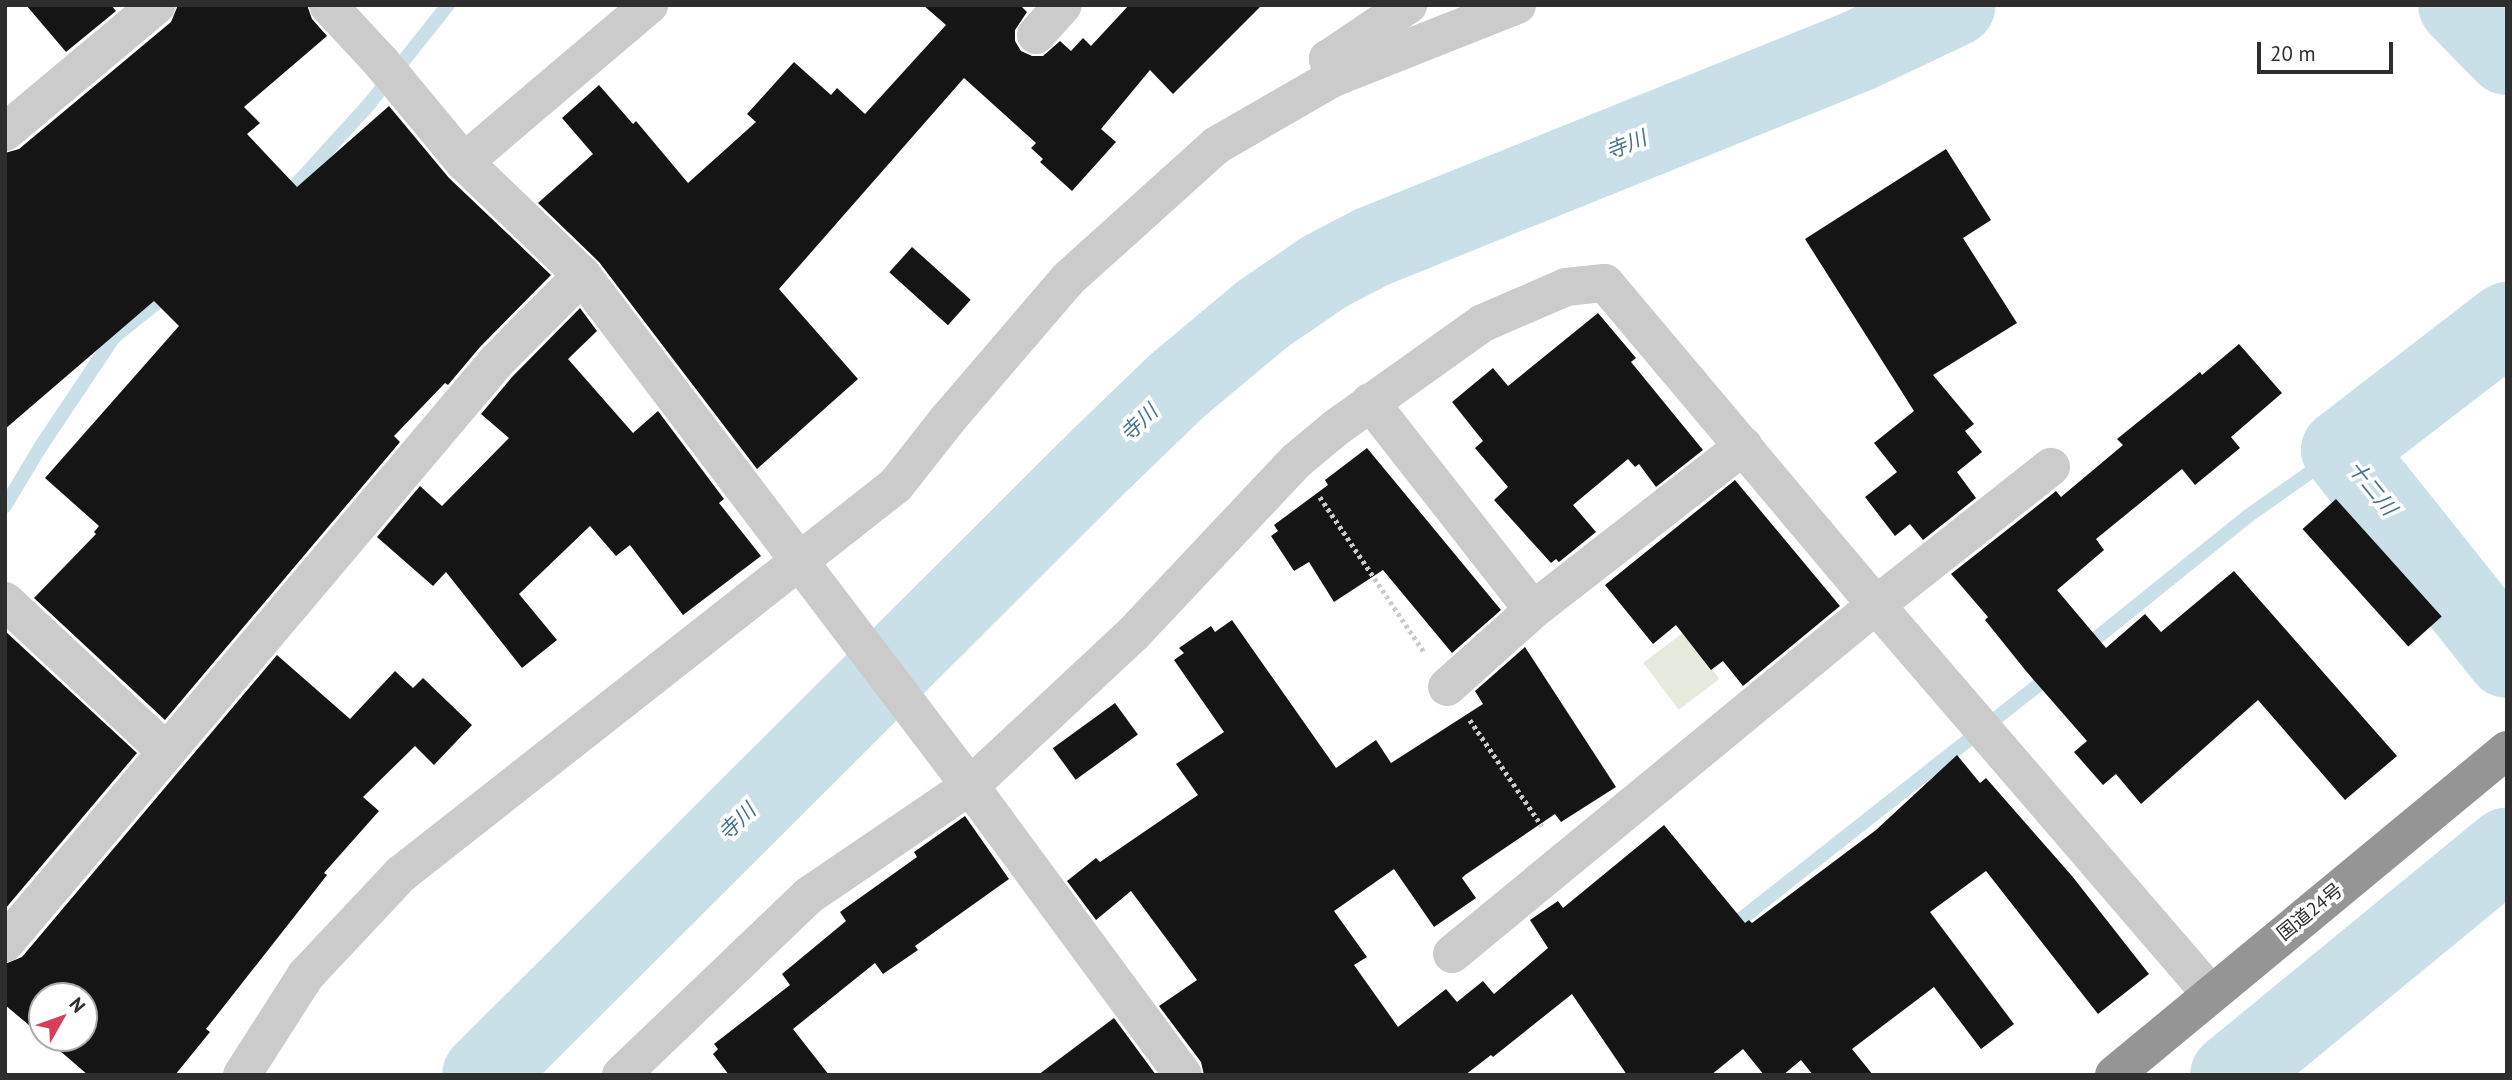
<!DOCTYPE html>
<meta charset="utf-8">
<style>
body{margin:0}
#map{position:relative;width:2512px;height:1080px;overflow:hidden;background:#fff;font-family:"PT Sans","Noto Sans JP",sans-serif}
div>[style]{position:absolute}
.green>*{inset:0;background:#e5eadd;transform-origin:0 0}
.stream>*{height:14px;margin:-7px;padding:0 7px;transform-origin:7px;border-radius:7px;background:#cae0e9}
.river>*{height:82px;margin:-41px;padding:0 41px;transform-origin:41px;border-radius:41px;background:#cae0e9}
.building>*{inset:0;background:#151515;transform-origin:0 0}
.path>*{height:4.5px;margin-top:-2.25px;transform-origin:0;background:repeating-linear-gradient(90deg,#cbcbcb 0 3.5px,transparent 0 7px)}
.minor>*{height:38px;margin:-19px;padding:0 19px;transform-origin:19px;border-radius:19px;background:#cbcbcb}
.highway>*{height:38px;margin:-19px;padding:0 19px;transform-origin:19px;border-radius:19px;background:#959595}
span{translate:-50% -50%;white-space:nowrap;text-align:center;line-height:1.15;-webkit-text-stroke:7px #fff;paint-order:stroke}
.street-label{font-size:19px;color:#2e2e2e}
.water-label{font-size:21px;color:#437489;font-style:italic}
.frame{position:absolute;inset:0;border:7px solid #2e2e2e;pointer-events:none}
.north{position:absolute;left:28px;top:982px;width:70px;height:70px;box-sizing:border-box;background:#fff;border:2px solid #ababab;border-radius:50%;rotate:50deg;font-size:19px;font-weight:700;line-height:28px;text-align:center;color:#2e2e2e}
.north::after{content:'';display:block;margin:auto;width:24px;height:32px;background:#d73e57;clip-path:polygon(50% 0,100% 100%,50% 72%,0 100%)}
.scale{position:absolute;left:2257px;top:42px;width:136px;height:32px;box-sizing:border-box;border:4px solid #2e2e2e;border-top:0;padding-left:9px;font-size:21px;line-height:24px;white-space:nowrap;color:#2e2e2e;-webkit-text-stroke:5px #fff;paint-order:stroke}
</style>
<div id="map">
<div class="green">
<div style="left:1684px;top:632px;width:59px;height:51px;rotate:53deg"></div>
</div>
<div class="stream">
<div style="left:284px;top:198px;width:128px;rotate:-47.8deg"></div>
<div style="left:370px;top:103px;width:125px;rotate:-51.5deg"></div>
<div style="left:5px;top:506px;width:70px;rotate:-59deg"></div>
<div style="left:41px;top:446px;width:131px;rotate:-56.2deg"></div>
<div style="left:114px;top:337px;width:70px;rotate:-38.7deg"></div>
<div style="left:2084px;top:648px;width:211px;rotate:-38.8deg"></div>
<div style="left:2248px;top:516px;width:115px;rotate:-35.1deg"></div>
<div style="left:1727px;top:930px;width:414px;rotate:-38.2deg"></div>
</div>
<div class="river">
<div style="left:2459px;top:5px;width:69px;rotate:45.6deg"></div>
<div style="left:2507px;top:323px;width:208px;rotate:142.4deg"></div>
<div style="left:2342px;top:450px;width:265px;rotate:51.4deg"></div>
<div style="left:483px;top:1075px;width:873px;rotate:-44.91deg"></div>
<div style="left:1101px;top:459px;width:107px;rotate:-43.9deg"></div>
<div style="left:1178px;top:385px;width:111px;rotate:-39.9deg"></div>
<div style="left:1263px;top:314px;width:74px;rotate:-34.5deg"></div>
<div style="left:1324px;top:272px;width:54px;rotate:-27.5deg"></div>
<div style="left:1372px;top:247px;width:524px;rotate:-21.96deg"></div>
<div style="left:1858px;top:51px;width:107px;rotate:-25.4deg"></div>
<div style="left:2231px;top:1075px;width:357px;rotate:-39.4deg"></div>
</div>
<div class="building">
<div style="clip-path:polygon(26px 5px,111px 5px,116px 11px,66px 52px)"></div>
<div style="clip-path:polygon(178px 5px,307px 5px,312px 19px,327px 36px,244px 107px,260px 123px,247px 134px,297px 187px,389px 106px,449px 178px,551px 275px,480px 347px,448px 385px,445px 383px,394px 436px,400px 442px,165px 720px,34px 598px,96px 534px,94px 532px,99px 526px,45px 478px,179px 326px,154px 301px,5px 429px,5px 153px,19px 149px,171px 22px)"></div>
<div style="clip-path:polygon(923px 5px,1020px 5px,1027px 12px,1015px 30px,1015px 41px,1021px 51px,1032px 56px,1043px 56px,1060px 41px,1071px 51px,1083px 38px,1091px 46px,1129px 5px,1262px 5px,1173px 94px,1150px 70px,1101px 129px,1116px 142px,1072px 191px,1040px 162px,1043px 159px,1031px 148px,1036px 143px,964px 78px,779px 289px,858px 379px,757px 469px,599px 262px,538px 203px,593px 154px,562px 118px,599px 85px,633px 124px,636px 121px,688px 183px,756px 122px,747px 114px,794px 62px,831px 95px,837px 88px,865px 114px,946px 25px)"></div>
<div style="clip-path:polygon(1946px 149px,1991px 220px,1963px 238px,2017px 323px,1933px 375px,1974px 424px,1965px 431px,1982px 452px,1957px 472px,1976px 498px,1923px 540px,1910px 524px,1895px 536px,1865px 497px,1897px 472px,1874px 443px,1914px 411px,1805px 239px)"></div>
<div style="left:912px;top:247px;width:79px;height:34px;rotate:42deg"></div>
<div style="clip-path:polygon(580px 308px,597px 331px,568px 359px,633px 433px,658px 411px,724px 499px,719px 503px,761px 556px,683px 615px,630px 545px,616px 556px,590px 526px,519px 594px,557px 640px,522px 668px,446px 572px,433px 586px,377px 537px,420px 486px,442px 506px,509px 438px,481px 414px,512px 377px)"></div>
<div style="clip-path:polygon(1598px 313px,1636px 358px,1631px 362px,1703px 450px,1656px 487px,1639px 464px,1635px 467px,1628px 459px,1573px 505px,1596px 532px,1559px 562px,1556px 559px,1551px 563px,1494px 500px,1508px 487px,1475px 448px,1483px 441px,1452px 402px,1493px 368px,1508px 386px)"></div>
<div style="clip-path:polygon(2239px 344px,2282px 393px,2231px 437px,2240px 448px,2195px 485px,2182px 469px,2096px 539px,2104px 550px,2057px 590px,2106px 648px,2145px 614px,2161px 632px,2234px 571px,2397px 756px,2345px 800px,2258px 700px,2141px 804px,2116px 774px,2103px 785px,2074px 752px,2087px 741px,2026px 671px,1985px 620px,1988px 617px,1951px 574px,2056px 491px,2061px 497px,2123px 445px,2117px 439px,2200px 372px,2202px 375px)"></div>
<div style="clip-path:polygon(1367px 448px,1501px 610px,1452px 653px,1383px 570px,1334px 602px,1309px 562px,1294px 571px,1271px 536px,1278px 531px,1274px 525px,1328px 485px,1325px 480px)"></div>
<div style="clip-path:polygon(1735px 480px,1840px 606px,1743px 686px,1723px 661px,1711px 670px,1676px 625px,1653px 644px,1605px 585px)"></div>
<div style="left:2336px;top:499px;width:158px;height:45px;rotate:48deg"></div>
<div style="clip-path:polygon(1232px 620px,1336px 768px,1376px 740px,1391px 763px,1483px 704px,1475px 691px,1525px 647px,1616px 787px,1561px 822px,1555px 814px,1465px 875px,1462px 878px,1476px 898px,1434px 927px,1394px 869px,1334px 911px,1367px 957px,1354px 965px,1398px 1027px,1446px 989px,1457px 1002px,1483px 981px,1494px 994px,1548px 948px,1530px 920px,1558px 901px,1563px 908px,1664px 825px,1745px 923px,1749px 920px,1752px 923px,1876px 830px,1957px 755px,1980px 783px,1986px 778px,2072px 876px,2149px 974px,2098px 1014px,1986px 871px,1930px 912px,2014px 1024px,1981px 1049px,1934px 987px,1852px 1049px,1873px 1075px,1813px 1075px,1801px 1060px,1783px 1075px,1764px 1075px,1743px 1049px,1711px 1075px,1627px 1075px,1572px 994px,1493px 1057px,1491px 1055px,1465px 1075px,1204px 1075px,1201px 1062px,1159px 1006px,1197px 980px,1131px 891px,1096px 920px,1067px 881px,1096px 858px,1100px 862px,1198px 795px,1176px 764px,1224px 732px,1174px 660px,1184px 653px,1179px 648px,1211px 626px,1215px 632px)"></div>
<div style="clip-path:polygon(5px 631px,137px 753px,5px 909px)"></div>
<div style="clip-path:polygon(277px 655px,350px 719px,395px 671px,413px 688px,423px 678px,472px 725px,434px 765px,415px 746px,363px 797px,379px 811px,324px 873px,327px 875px,206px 1029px,210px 1032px,175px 1075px,88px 1075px,45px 1038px,84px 1038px,84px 996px,42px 996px,42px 1036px,5px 1005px,5px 964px,22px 957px)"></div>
<div style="left:1115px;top:703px;width:39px;height:77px;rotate:54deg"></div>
<div style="clip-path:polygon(965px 816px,1009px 879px,915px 946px,918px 950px,883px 974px,875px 963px,793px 1029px,829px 1075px,729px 1075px,713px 1054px,718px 1049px,714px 1044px,790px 985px,782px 974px,846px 921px,840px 912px,917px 857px,914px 852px)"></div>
<div style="clip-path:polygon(1114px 1018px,1156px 1075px,1038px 1075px)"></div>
</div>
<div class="path">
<div style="left:1320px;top:497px;width:187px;rotate:56.1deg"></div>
<div style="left:1470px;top:720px;width:128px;rotate:55.8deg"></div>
</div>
<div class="minor">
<div style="left:328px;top:5px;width:78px;rotate:47.1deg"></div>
<div style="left:381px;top:62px;width:130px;rotate:50.3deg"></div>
<div style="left:464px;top:162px;width:163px;rotate:43.8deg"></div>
<div style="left:582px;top:275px;width:642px;rotate:52.79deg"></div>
<div style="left:970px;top:786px;width:359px;rotate:53.6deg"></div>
<div style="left:1036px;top:35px;width:40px;rotate:-48deg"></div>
<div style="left:1333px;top:78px;width:20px;rotate:-105deg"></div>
<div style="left:1328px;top:59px;width:97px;rotate:-34deg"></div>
<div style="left:5px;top:132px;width:198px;rotate:-39.9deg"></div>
<div style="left:464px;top:162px;width:243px;rotate:-40.3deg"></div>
<div style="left:1370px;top:402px;width:264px;rotate:51.9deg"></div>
<div style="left:5px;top:601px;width:220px;rotate:43deg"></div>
<div style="left:1447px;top:687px;width:115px;rotate:-41.8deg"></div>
<div style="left:1533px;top:610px;width:267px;rotate:-37.9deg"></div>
<div style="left:5px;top:943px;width:761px;rotate:-49.8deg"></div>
<div style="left:496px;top:362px;width:122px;rotate:-45.3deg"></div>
<div style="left:1452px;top:954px;width:549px;rotate:-39.46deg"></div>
<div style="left:1876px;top:605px;width:223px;rotate:-38.3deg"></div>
<div style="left:242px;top:1075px;width:119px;rotate:-57.4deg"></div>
<div style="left:306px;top:975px;width:139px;rotate:-46.8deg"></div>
<div style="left:401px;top:874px;width:630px;rotate:-38.16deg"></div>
<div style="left:896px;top:485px;width:84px;rotate:-51.8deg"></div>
<div style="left:948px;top:419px;width:184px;rotate:-49.4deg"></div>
<div style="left:1068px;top:279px;width:200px;rotate:-42deg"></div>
<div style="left:1217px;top:145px;width:134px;rotate:-30deg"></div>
<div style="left:1333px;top:78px;width:198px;rotate:-21.6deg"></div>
<div style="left:621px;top:1075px;width:259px;rotate:-43.7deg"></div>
<div style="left:808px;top:896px;width:196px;rotate:-34.2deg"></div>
<div style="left:970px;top:786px;width:223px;rotate:-43deg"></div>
<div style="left:1133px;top:634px;width:238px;rotate:-46.7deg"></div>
<div style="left:1296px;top:461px;width:53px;rotate:-39.7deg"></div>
<div style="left:1337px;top:427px;width:179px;rotate:-35.5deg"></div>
<div style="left:1483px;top:323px;width:90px;rotate:-23.4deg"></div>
<div style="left:1566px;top:287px;width:39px;rotate:-6deg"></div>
<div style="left:1605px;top:283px;width:421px;rotate:49.9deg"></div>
<div style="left:1876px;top:605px;width:513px;rotate:49.27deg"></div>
</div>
<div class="highway">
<div style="left:2114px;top:1075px;width:510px;rotate:-39.59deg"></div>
</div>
<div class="street-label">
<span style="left:2310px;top:912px;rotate:-39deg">国道24号</span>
</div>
<div class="water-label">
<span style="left:1626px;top:145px;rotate:-22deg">寺川</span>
<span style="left:1139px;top:423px;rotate:-44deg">寺川</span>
<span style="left:2372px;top:488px;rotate:51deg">十二川</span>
<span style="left:737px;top:822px;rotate:-45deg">寺川</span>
</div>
<div class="frame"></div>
<div class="north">N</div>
<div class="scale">20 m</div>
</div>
